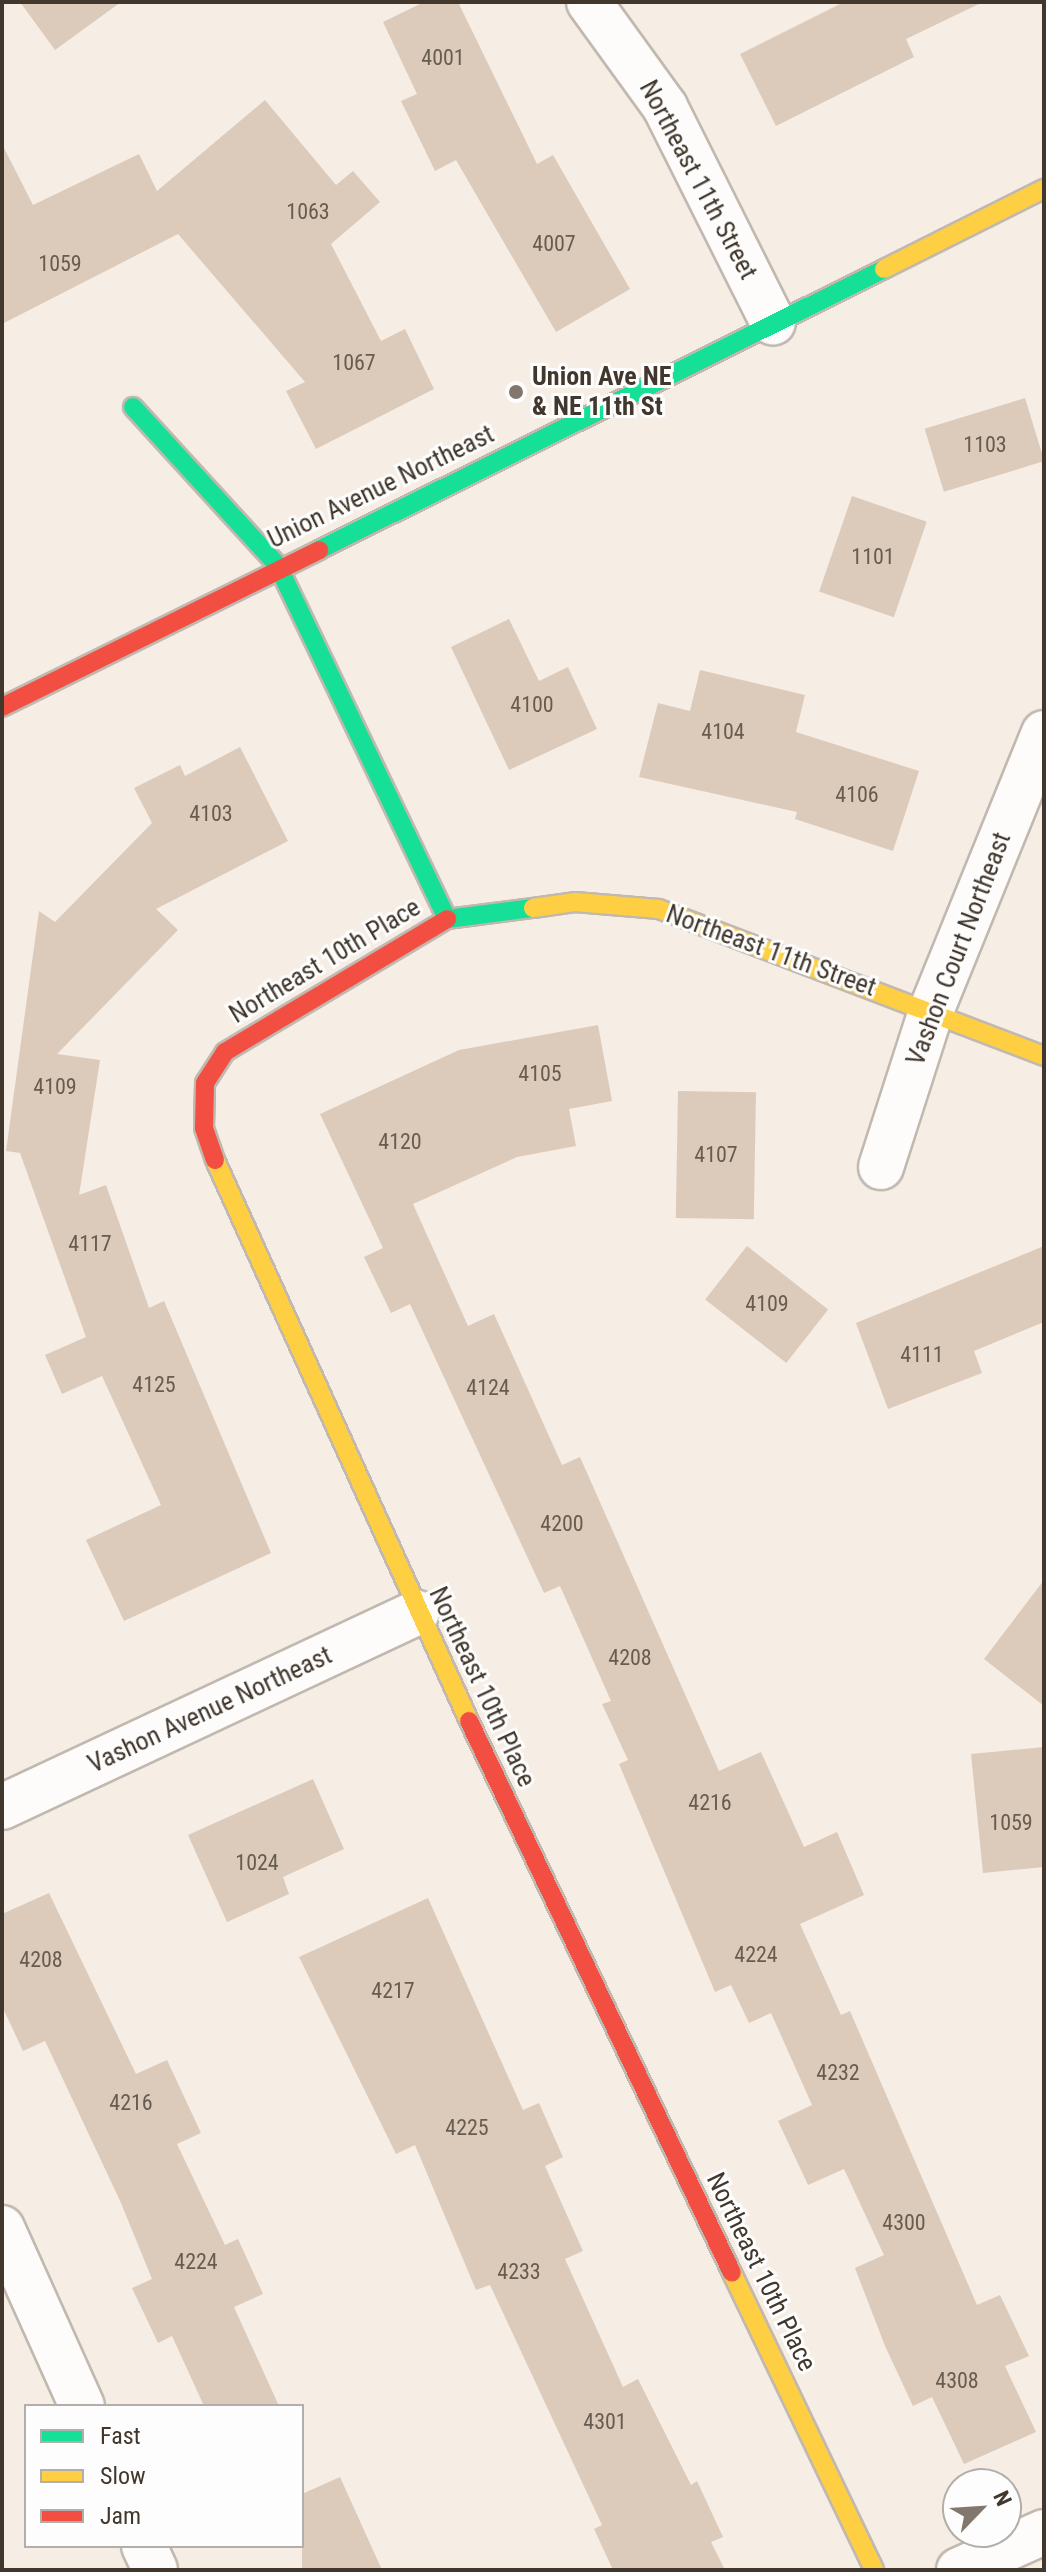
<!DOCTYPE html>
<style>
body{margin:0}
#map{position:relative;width:1046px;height:2572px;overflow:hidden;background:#f6ede4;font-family:"Roboto Condensed",sans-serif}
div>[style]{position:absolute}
.building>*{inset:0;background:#dccbbb;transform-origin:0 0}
.roads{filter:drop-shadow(2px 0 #c1b8b0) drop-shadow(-2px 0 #c1b8b0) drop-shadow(0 2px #c1b8b0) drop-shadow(0 -2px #c1b8b0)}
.street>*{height:44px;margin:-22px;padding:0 22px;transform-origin:22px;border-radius:22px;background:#fefcfb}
.fast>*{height:18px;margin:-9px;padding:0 9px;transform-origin:9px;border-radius:9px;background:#16e098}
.slow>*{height:18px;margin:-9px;padding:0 9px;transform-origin:9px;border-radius:9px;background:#ffcf43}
.jam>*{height:18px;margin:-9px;padding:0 9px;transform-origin:9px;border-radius:9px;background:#f24e42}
.dots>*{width:22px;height:22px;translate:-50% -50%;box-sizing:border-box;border:4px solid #fdfdfd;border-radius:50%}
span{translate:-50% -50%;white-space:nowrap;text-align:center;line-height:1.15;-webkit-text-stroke:6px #fdfdfd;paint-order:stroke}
.number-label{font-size:22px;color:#685c50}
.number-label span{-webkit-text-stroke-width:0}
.street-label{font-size:26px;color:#42372c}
.poi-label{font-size:26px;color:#42372c;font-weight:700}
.left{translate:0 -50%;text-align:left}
.frame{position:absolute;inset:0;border:4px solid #42372c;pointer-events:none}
.legend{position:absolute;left:24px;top:2404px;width:280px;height:144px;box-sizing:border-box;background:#fdfdfd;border:2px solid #b2aea9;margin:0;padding:10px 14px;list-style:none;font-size:24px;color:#42372c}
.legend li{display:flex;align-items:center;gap:16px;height:40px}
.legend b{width:40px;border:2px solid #b2aea9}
.north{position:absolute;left:942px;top:2468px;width:80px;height:80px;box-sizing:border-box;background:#fdfdfd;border:2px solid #b2aea9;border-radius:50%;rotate:65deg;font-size:22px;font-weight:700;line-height:32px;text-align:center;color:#42372c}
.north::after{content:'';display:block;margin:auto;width:28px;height:36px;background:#81776c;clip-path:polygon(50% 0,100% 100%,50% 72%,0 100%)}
</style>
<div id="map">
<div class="building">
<div style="clip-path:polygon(20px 2px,121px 2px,55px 50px)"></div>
<div style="clip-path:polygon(424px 2px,458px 2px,537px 164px,553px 155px,630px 289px,556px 332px,456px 160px,435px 171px,401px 101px,417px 94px,383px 22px)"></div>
<div style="clip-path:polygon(844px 2px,983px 2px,906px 39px,914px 57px,776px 126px,740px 54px)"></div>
<div style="clip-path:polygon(265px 100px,336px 185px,353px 171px,380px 202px,331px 244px,381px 341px,405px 329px,434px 389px,316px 449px,286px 391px,305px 382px,178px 234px,2px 324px,2px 144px,33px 205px,139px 154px,157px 191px)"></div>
<div style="left:1025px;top:398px;width:66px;height:105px;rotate:73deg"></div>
<div style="left:852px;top:496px;width:79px;height:101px;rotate:19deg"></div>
<div style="clip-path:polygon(509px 619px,539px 681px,568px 667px,597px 729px,509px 770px,451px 647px)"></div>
<div style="clip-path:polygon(700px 670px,805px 695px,796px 732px,919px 771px,893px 851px,795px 819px,797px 812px,639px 777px,658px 703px,690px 711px)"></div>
<div style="clip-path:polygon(240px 747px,288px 841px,156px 909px,178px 930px,57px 1054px,100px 1060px,79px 1195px,106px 1185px,149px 1308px,164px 1301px,271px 1553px,124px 1621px,86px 1540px,161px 1505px,102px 1376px,62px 1394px,45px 1355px,86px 1337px,20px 1153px,6px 1151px,39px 911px,55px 922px,152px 823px,134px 788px,180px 765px,185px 776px)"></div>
<div style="clip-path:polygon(598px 1025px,612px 1101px,569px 1109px,576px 1146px,517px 1157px,413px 1204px,468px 1326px,494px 1314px,562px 1465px,580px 1457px,719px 1771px,761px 1752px,804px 1847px,837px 1832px,864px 1895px,800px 1924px,841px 2015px,850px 2011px,977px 2305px,1000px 2295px,1029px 2356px,1005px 2366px,1036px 2432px,964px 2464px,932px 2397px,913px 2406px,885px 2346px,855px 2268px,884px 2255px,844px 2169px,808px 2185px,778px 2121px,812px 2105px,771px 2013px,749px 2023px,731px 1985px,715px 1992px,619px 1764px,628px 1760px,602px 1704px,611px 1701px,560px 1586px,544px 1593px,410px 1304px,391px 1313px,364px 1257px,383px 1248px,320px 1114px,459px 1050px)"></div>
<div style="left:678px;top:1091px;width:78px;height:127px;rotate:1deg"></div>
<div style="left:747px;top:1246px;width:103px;height:68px;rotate:38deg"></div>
<div style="clip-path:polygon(1044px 1246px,1044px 1322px,974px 1351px,982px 1373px,888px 1409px,856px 1323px)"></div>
<div style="clip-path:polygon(1044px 1580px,1044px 1706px,984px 1659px)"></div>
<div style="clip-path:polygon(1044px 1747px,1044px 1867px,983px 1873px,971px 1754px)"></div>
<div style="clip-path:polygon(313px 1779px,344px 1849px,283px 1877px,289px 1894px,227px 1922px,188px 1835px)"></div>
<div style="clip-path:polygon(49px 1893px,136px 2074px,167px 2060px,201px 2133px,177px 2144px,225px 2245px,238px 2239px,263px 2294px,234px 2307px,279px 2406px,204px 2406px,172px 2336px,158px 2343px,132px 2288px,152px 2279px,121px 2203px,45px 2041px,23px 2051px,2px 2006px,2px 1914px)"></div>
<div style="clip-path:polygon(428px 1898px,523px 2110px,539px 2103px,563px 2157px,545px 2166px,583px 2251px,565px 2259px,623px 2387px,638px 2379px,691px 2485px,697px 2481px,723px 2537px,711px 2542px,725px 2570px,613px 2570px,594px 2529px,602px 2525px,490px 2285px,476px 2290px,415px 2145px,396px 2154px,299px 1957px)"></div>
<div style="clip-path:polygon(340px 2477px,382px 2570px,302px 2570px,302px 2494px)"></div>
</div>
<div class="roads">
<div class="street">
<div style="left:589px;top:2px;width:130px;rotate:54.1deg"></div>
<div style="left:665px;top:107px;width:241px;rotate:63.4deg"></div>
<div style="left:881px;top:1167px;width:164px;rotate:-72.2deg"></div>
<div style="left:931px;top:1011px;width:300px;rotate:-67.9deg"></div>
<div style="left:2px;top:1807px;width:458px;rotate:-25.1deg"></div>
<div style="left:2px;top:2228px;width:195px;rotate:65.8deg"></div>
<div style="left:144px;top:2546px;width:26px;rotate:65deg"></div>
<div style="left:959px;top:2570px;width:93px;rotate:-24.1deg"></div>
</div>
<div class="fast">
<div style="left:133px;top:407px;width:215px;rotate:47.6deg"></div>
<div style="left:278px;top:566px;width:391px;rotate:64.4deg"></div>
<div style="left:447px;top:919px;width:87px;rotate:-7.3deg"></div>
<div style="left:319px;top:550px;width:631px;rotate:-26.44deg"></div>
</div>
<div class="slow">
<div style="left:884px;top:269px;width:179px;rotate:-26.6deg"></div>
<div style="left:533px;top:908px;width:42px;rotate:-8.1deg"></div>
<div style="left:575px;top:902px;width:84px;rotate:4.8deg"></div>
<div style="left:659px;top:909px;width:412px;rotate:20.9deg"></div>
<div style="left:215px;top:1160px;width:616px;rotate:65.64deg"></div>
<div style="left:732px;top:2273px;width:329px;rotate:64.4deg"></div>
</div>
<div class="jam">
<div style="left:2px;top:707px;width:354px;rotate:-26.3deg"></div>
<div style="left:215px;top:1160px;width:34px;rotate:-109deg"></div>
<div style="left:204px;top:1128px;width:45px;rotate:-88.7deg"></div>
<div style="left:205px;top:1083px;width:37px;rotate:-57deg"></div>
<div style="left:225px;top:1052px;width:259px;rotate:-30.9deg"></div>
<div style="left:469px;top:1721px;width:611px;rotate:64.52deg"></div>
</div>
</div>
<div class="dots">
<div style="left:516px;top:392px;background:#81776c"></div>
</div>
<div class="number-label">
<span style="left:443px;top:58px">4001</span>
<span style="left:308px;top:212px">1063</span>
<span style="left:554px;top:244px">4007</span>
<span style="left:60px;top:264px">1059</span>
<span style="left:354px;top:363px">1067</span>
<span style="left:985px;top:445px">1103</span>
<span style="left:873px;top:557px">1101</span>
<span style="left:532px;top:705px">4100</span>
<span style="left:723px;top:732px">4104</span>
<span style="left:857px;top:795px">4106</span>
<span style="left:211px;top:814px">4103</span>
<span style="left:540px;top:1074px">4105</span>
<span style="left:55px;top:1087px">4109</span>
<span style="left:400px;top:1142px">4120</span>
<span style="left:716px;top:1155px">4107</span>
<span style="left:90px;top:1244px">4117</span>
<span style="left:767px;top:1304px">4109</span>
<span style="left:922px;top:1355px">4111</span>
<span style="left:154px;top:1385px">4125</span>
<span style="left:488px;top:1388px">4124</span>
<span style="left:562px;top:1524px">4200</span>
<span style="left:630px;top:1658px">4208</span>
<span style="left:710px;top:1803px">4216</span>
<span style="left:1011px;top:1823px">1059</span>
<span style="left:257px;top:1863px">1024</span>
<span style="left:756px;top:1955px">4224</span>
<span style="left:41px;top:1960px">4208</span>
<span style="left:393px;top:1991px">4217</span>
<span style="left:838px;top:2073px">4232</span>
<span style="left:131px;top:2103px">4216</span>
<span style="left:467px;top:2128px">4225</span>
<span style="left:904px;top:2223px">4300</span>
<span style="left:196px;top:2262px">4224</span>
<span style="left:519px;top:2272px">4233</span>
<span style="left:957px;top:2381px">4308</span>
<span style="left:605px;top:2422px">4301</span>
</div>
<div class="street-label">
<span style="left:698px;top:180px;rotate:62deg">Northeast 11th Street</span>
<span style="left:381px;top:487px;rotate:-26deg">Union Avenue Northeast</span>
<span style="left:959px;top:949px;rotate:-69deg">Vashon Court Northeast</span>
<span style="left:771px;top:951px;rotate:20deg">Northeast 11th Street</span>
<span style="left:325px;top:961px;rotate:-31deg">Northeast 10th Place</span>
<span style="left:482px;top:1687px;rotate:65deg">Northeast 10th Place</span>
<span style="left:210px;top:1710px;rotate:-25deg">Vashon Avenue Northeast</span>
<span style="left:761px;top:2272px;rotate:64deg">Northeast 10th Place</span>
</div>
<div class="poi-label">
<span class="left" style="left:532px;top:392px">Union Ave NE<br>&amp; NE 11th St</span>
</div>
<div class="frame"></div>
<ul class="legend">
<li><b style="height:10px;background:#16e098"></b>Fast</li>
<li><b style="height:10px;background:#ffcf43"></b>Slow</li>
<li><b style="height:10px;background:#f24e42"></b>Jam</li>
</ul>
<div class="north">N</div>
</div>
